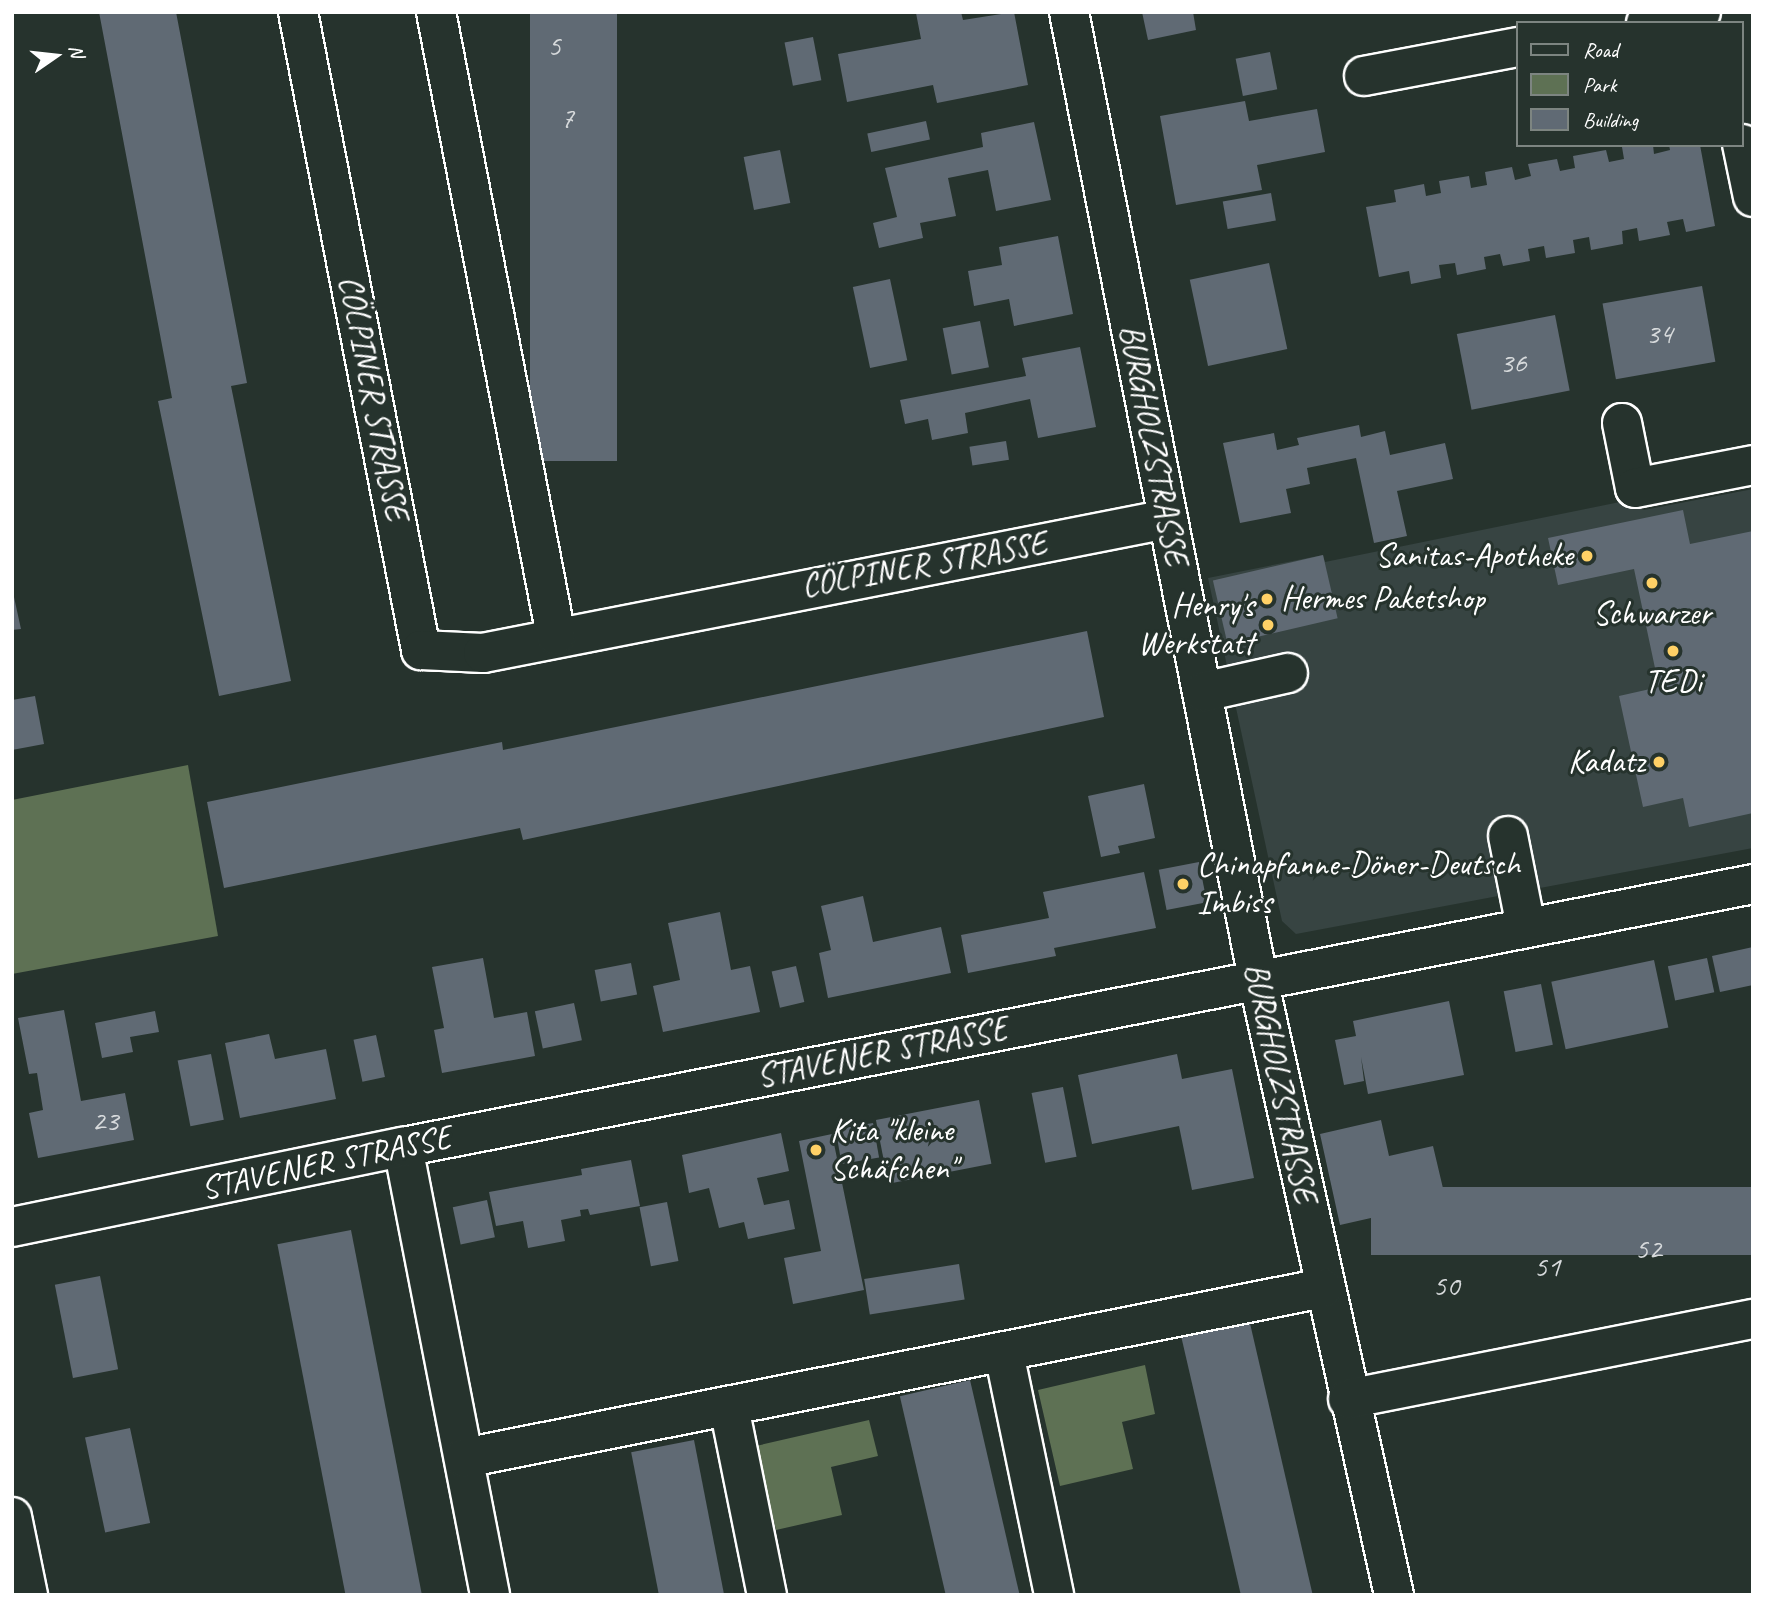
<!DOCTYPE html>
<meta charset="utf-8">
<style>
body{margin:0}
#map{position:relative;width:1765px;height:1607px;overflow:hidden;background:#26332d;font-family:Caveat,sans-serif}
div>[style]{position:absolute}
.built>*{inset:0;background:#374442}
.green>*{inset:0;background:#5e7154}
.building>*{inset:0;background:#606a74;transform-origin:0 0}
.roads{filter:drop-shadow(2px 0 #fff) drop-shadow(-2px 0 #fff) drop-shadow(0 2px #fff) drop-shadow(0 -2px #fff)}
.minor>*{height:38px;margin:-19px;padding:0 19px;transform-origin:19px;border-radius:19px;background:#26332d}
.dots>*{width:19px;height:19px;translate:-50% -50%;box-sizing:border-box;border:4px solid #26332d;border-radius:50%}
span{translate:-50% -50%;white-space:nowrap;text-align:center;line-height:1.15;-webkit-text-stroke:6px #26332d;paint-order:stroke}
.number-label{font-size:30px;color:#d7dadc}
.number-label span{-webkit-text-stroke-width:0}
.street-label{font-size:33px;color:#fff}
.poi-label{font-size:33px;color:#fff}
.right{translate:-100% -50%;text-align:right}
.left{translate:0 -50%;text-align:left}
.frame{position:absolute;inset:0;border:14px solid #fff;pointer-events:none}
.legend{position:absolute;left:1516px;top:21px;width:228px;height:126px;box-sizing:border-box;background:#26332d;border:2px solid #7d8581;margin:0;padding:9px 12px;list-style:none;font-size:21px;color:#fff}
.legend li{display:flex;align-items:center;gap:14px;height:35px}
.legend b{width:35px;border:2px solid #7d8581}
.north{position:absolute;left:21px;top:21px;width:70px;height:70px;-webkit-text-stroke:5px #26332d;paint-order:stroke;rotate:76deg;font-size:19px;font-weight:700;line-height:28px;text-align:center;color:#fff}
.north::after{content:'';display:block;margin:auto;width:24px;height:32px;background:#fff;clip-path:polygon(50% 0,100% 100%,50% 72%,0 100%)}
</style>
<div id="map">
<div class="built">
<div style="clip-path:polygon(1753px 489px,1753px 848px,1296px 934px,1282px 921px,1208px 578px,1323px 555px,1325px 562px,1620px 502px,1644px 510px)"></div>
</div>
<div class="green">
<div style="clip-path:polygon(188px 765px,218px 936px,12px 974px,12px 800px)"></div>
<div style="clip-path:polygon(1145px 1365px,1155px 1414px,1122px 1422px,1133px 1469px,1060px 1486px,1038px 1390px)"></div>
<div style="clip-path:polygon(869px 1420px,878px 1456px,831px 1467px,842px 1515px,776px 1530px,756px 1446px)"></div>
</div>
<div class="building">
<div style="clip-path:polygon(99px 12px,176px 12px,247px 383px,231px 386px,291px 681px,219px 696px,158px 401px,172px 398px)"></div>
<div style="left:530px;top:12px;width:87px;height:449px"></div>
<div style="clip-path:polygon(961px 12px,963px 20px,1014px 12px,1028px 85px,937px 103px,933px 85px,847px 102px,838px 54px,921px 39px,916px 13px)"></div>
<div style="clip-path:polygon(1142px 12px,1193px 12px,1196px 30px,1148px 40px)"></div>
<div style="left:813px;top:37px;width:44px;height:29px;rotate:79deg"></div>
<div style="left:1270px;top:52px;width:38px;height:35px;rotate:79deg"></div>
<div style="clip-path:polygon(1245px 101px,1249px 121px,1317px 109px,1325px 152px,1257px 165px,1262px 190px,1176px 205px,1160px 116px)"></div>
<div style="left:926px;top:121px;width:19px;height:60px;rotate:78deg"></div>
<div style="clip-path:polygon(1034px 122px,1051px 200px,996px 211px,988px 170px,948px 178px,956px 216px,920px 223px,923px 238px,879px 248px,873px 223px,897px 217px,885px 168px,983px 147px,981px 133px)"></div>
<div style="clip-path:polygon(1629px 145px,1653px 145px,1654px 154px,1670px 150px,1669px 145px,1700px 145px,1715px 226px,1686px 232px,1683px 219px,1667px 222px,1670px 235px,1639px 241px,1637px 228px,1622px 231px,1623px 244px,1591px 250px,1589px 237px,1573px 240px,1575px 253px,1546px 258px,1544px 246px,1528px 249px,1530px 261px,1503px 266px,1500px 254px,1484px 257px,1486px 269px,1457px 275px,1455px 263px,1439px 265px,1441px 278px,1411px 284px,1409px 271px,1379px 277px,1366px 207px,1396px 202px,1394px 190px,1424px 184px,1426px 196px,1441px 193px,1439px 181px,1469px 176px,1471px 188px,1487px 185px,1485px 172px,1512px 167px,1515px 180px,1531px 176px,1528px 164px,1557px 159px,1560px 171px,1575px 168px,1573px 156px,1606px 150px,1609px 162px,1624px 159px,1622px 147px)"></div>
<div style="left:780px;top:150px;width:54px;height:37px;rotate:79deg"></div>
<div style="left:1271px;top:193px;width:28px;height:49px;rotate:80deg"></div>
<div style="clip-path:polygon(1058px 236px,1073px 314px,1014px 326px,1009px 299px,974px 306px,968px 271px,1002px 265px,999px 247px)"></div>
<div style="left:1269px;top:263px;width:88px;height:81px;rotate:78deg"></div>
<div style="left:890px;top:279px;width:83px;height:38px;rotate:78deg"></div>
<div style="left:1702px;top:286px;width:77px;height:101px;rotate:80deg"></div>
<div style="left:1555px;top:315px;width:77px;height:100px;rotate:79deg"></div>
<div style="left:980px;top:321px;width:47px;height:38px;rotate:79deg"></div>
<div style="clip-path:polygon(1080px 347px,1096px 427px,1038px 438px,1030px 399px,965px 413px,968px 433px,932px 440px,928px 419px,905px 424px,900px 400px,1026px 376px,1022px 358px)"></div>
<div style="clip-path:polygon(1359px 425px,1361px 437px,1385px 431px,1390px 455px,1445px 443px,1453px 479px,1397px 491px,1407px 536px,1374px 543px,1356px 458px,1307px 468px,1310px 484px,1286px 489px,1291px 513px,1240px 523px,1223px 443px,1274px 433px,1277px 450px,1299px 445px,1297px 438px)"></div>
<div style="left:1006px;top:441px;width:19px;height:37px;rotate:81deg"></div>
<div style="clip-path:polygon(1683px 510px,1690px 544px,1753px 531px,1753px 813px,1689px 827px,1683px 798px,1643px 807px,1619px 696px,1659px 687px,1634px 569px,1558px 585px,1548px 538px)"></div>
<div style="left:1323px;top:555px;width:65px;height:113px;rotate:77deg"></div>
<div style="clip-path:polygon(12px 588px,21px 629px,12px 630px)"></div>
<div style="clip-path:polygon(1087px 631px,1104px 717px,523px 840px,520px 828px,224px 888px,207px 802px,502px 742px,503px 750px)"></div>
<div style="clip-path:polygon(35px 696px,44px 744px,12px 750px,12px 700px)"></div>
<div style="clip-path:polygon(1144px 784px,1155px 838px,1118px 846px,1120px 853px,1101px 857px,1088px 796px)"></div>
<div style="left:1199px;top:862px;width:41px;height:41px;rotate:79deg"></div>
<div style="clip-path:polygon(1144px 872px,1156px 928px,1054px 948px,1056px 956px,968px 973px,961px 935px,1049px 918px,1043px 892px)"></div>
<div style="clip-path:polygon(863px 896px,873px 942px,941px 927px,951px 973px,828px 998px,819px 953px,831px 950px,821px 906px)"></div>
<div style="clip-path:polygon(720px 912px,731px 970px,750px 966px,760px 1012px,663px 1032px,653px 986px,680px 980px,668px 923px)"></div>
<div style="clip-path:polygon(1753px 947px,1753px 985px,1720px 992px,1712px 956px)"></div>
<div style="clip-path:polygon(483px 958px,494px 1018px,527px 1012px,535px 1056px,442px 1073px,434px 1030px,444px 1028px,432px 967px)"></div>
<div style="left:1707px;top:958px;width:35px;height:40px;rotate:78deg"></div>
<div style="left:1654px;top:960px;width:69px;height:105px;rotate:78deg"></div>
<div style="left:631px;top:963px;width:32px;height:37px;rotate:79deg"></div>
<div style="left:796px;top:966px;width:37px;height:25px;rotate:77deg"></div>
<div style="left:1541px;top:984px;width:62px;height:38px;rotate:79deg"></div>
<div style="clip-path:polygon(1449px 1001px,1464px 1075px,1368px 1094px,1361px 1057px,1364px 1081px,1344px 1085px,1335px 1040px,1356px 1036px,1353px 1021px)"></div>
<div style="left:574px;top:1003px;width:38px;height:40px;rotate:78deg"></div>
<div style="clip-path:polygon(64px 1010px,81px 1101px,125px 1093px,134px 1140px,38px 1158px,29px 1113px,43px 1110px,37px 1073px,29px 1074px,18px 1018px)"></div>
<div style="clip-path:polygon(155px 1011px,159px 1032px,130px 1037px,133px 1052px,102px 1058px,95px 1023px)"></div>
<div style="clip-path:polygon(269px 1034px,275px 1059px,326px 1049px,336px 1099px,240px 1118px,225px 1043px)"></div>
<div style="left:376px;top:1035px;width:43px;height:23px;rotate:78deg"></div>
<div style="left:211px;top:1054px;width:67px;height:34px;rotate:79deg"></div>
<div style="clip-path:polygon(1177px 1054px,1182px 1079px,1232px 1069px,1254px 1178px,1192px 1190px,1179px 1126px,1092px 1144px,1078px 1075px)"></div>
<div style="left:1063px;top:1087px;width:71px;height:32px;rotate:79deg"></div>
<div style="left:979px;top:1100px;width:65px;height:105px;rotate:79deg"></div>
<div style="clip-path:polygon(1381px 1120px,1389px 1156px,1433px 1146px,1446px 1201px,1340px 1225px,1320px 1134px)"></div>
<div style="left:873px;top:1123px;width:35px;height:38px;rotate:80deg"></div>
<div style="clip-path:polygon(781px 1133px,789px 1171px,757px 1178px,764px 1205px,789px 1200px,795px 1229px,748px 1239px,744px 1222px,719px 1228px,709px 1188px,689px 1193px,682px 1155px)"></div>
<div style="clip-path:polygon(832px 1134px,864px 1290px,793px 1304px,784px 1258px,821px 1251px,799px 1141px)"></div>
<div style="clip-path:polygon(631px 1160px,640px 1206px,590px 1215px,588px 1209px,580px 1210px,581px 1216px,561px 1220px,565px 1241px,528px 1248px,523px 1221px,496px 1226px,489px 1192px,582px 1175px,581px 1169px)"></div>
<div style="left:1753px;top:1187px;width:68px;height:382px;rotate:90deg"></div>
<div style="left:487px;top:1200px;width:38px;height:35px;rotate:78deg"></div>
<div style="left:667px;top:1202px;width:60px;height:28px;rotate:79deg"></div>
<div style="left:351px;top:1230px;width:372px;height:75px;rotate:79deg"></div>
<div style="left:959px;top:1264px;width:36px;height:96px;rotate:81deg"></div>
<div style="left:100px;top:1276px;width:95px;height:46px;rotate:79deg"></div>
<div style="left:1249px;top:1319px;width:283px;height:70px;rotate:77deg"></div>
<div style="left:970px;top:1380px;width:221px;height:72px;rotate:77deg"></div>
<div style="left:130px;top:1428px;width:97px;height:46px;rotate:78deg"></div>
<div style="left:694px;top:1440px;width:158px;height:64px;rotate:79deg"></div>
</div>
<div class="roads">
<div class="minor">
<div style="left:298px;top:12px;width:650px;rotate:79.09deg"></div>
<div style="left:421px;top:650px;width:62px;rotate:2.8deg"></div>
<div style="left:483px;top:653px;width:698px;rotate:-11.07deg"></div>
<div style="left:436px;top:12px;width:635px;rotate:79.11deg"></div>
<div style="left:1069px;top:12px;width:985px;rotate:78.94deg"></div>
<div style="left:1258px;top:979px;width:631px;rotate:77.55deg"></div>
<div style="left:1646px;top:23px;width:56px;rotate:-11.3deg"></div>
<div style="left:1364px;top:76px;width:157px;rotate:-10.7deg"></div>
<div style="left:1742px;top:144px;width:54px;rotate:78.3deg"></div>
<div style="left:1622px;top:423px;width:66px;rotate:78.7deg"></div>
<div style="left:1635px;top:488px;width:120px;rotate:-11deg"></div>
<div style="left:1203px;top:692px;width:87px;rotate:-12.6deg"></div>
<div style="left:1508px;top:836px;width:93px;rotate:78.8deg"></div>
<div style="left:403px;top:1147px;width:456px;rotate:79deg"></div>
<div style="left:12px;top:1227px;width:399px;rotate:-11.6deg"></div>
<div style="left:403px;top:1147px;width:1375px;rotate:-11.02deg"></div>
<div style="left:1004px;top:1353px;width:247px;rotate:78.3deg"></div>
<div style="left:1348px;top:1399px;width:413px;rotate:-11.2deg"></div>
<div style="left:729px;top:1407px;width:192px;rotate:78.6deg"></div>
<div style="left:464px;top:1458px;width:876px;rotate:-11.19deg"></div>
<div style="left:12px;top:1517px;width:80px;rotate:78.4deg"></div>
</div>
</div>
<div class="dots">
<div style="left:1587px;top:556px;background:#ffd166"></div>
<div style="left:1652px;top:583px;background:#ffd166"></div>
<div style="left:1267px;top:599px;background:#ffd166"></div>
<div style="left:1268px;top:625px;background:#ffd166"></div>
<div style="left:1673px;top:651px;background:#ffd166"></div>
<div style="left:1659px;top:762px;background:#ffd166"></div>
<div style="left:1183px;top:884px;background:#ffd166"></div>
<div style="left:816px;top:1150px;background:#ffd166"></div>
</div>
<div class="number-label">
<span style="left:554px;top:45px">5</span>
<span style="left:567px;top:117px">7</span>
<span style="left:1659px;top:333px">34</span>
<span style="left:1513px;top:362px">36</span>
<span style="left:105px;top:1120px">23</span>
<span style="left:1648px;top:1248px">52</span>
<span style="left:1547px;top:1266px">51</span>
<span style="left:1446px;top:1285px">50</span>
</div>
<div class="street-label">
<span style="left:373px;top:398px;rotate:79deg">CÖLPINER STRASSE</span>
<span style="left:1153px;top:445px;rotate:79deg">BURGHOLZSTRASSE</span>
<span style="left:924px;top:565px;rotate:-10deg">CÖLPINER STRASSE</span>
<span style="left:882px;top:1053px;rotate:-11deg">STAVENER STRASSE</span>
<span style="left:1280px;top:1083px;rotate:78deg">BURGHOLZSTRASSE</span>
<span style="left:326px;top:1163px;rotate:-12deg">STAVENER STRASSE</span>
</div>
<div class="poi-label">
<span class="right" style="left:1573px;top:556px">Sanitas-Apotheke</span>
<span class="left" style="left:1281px;top:599px">Hermes Paketshop</span>
<span class="right" style="left:1254px;top:625px">Henry's<br>Werkstatt</span>
<span style="left:1652px;top:614px">Schwarzer</span>
<span style="left:1673px;top:682px">TEDi</span>
<span class="right" style="left:1645px;top:762px">Kadatz</span>
<span class="left" style="left:1197px;top:884px">Chinapfanne-Döner-Deutsch<br>Imbiss</span>
<span class="left" style="left:830px;top:1150px">Kita "kleine<br>Schäfchen"</span>
</div>
<div class="frame"></div>
<ul class="legend">
<li><b style="height:9px;background:#26332d"></b>Road</li>
<li><b style="height:19px;background:#5e7154"></b>Park</li>
<li><b style="height:19px;background:#606a74"></b>Building</li>
</ul>
<div class="north">N</div>
</div>
